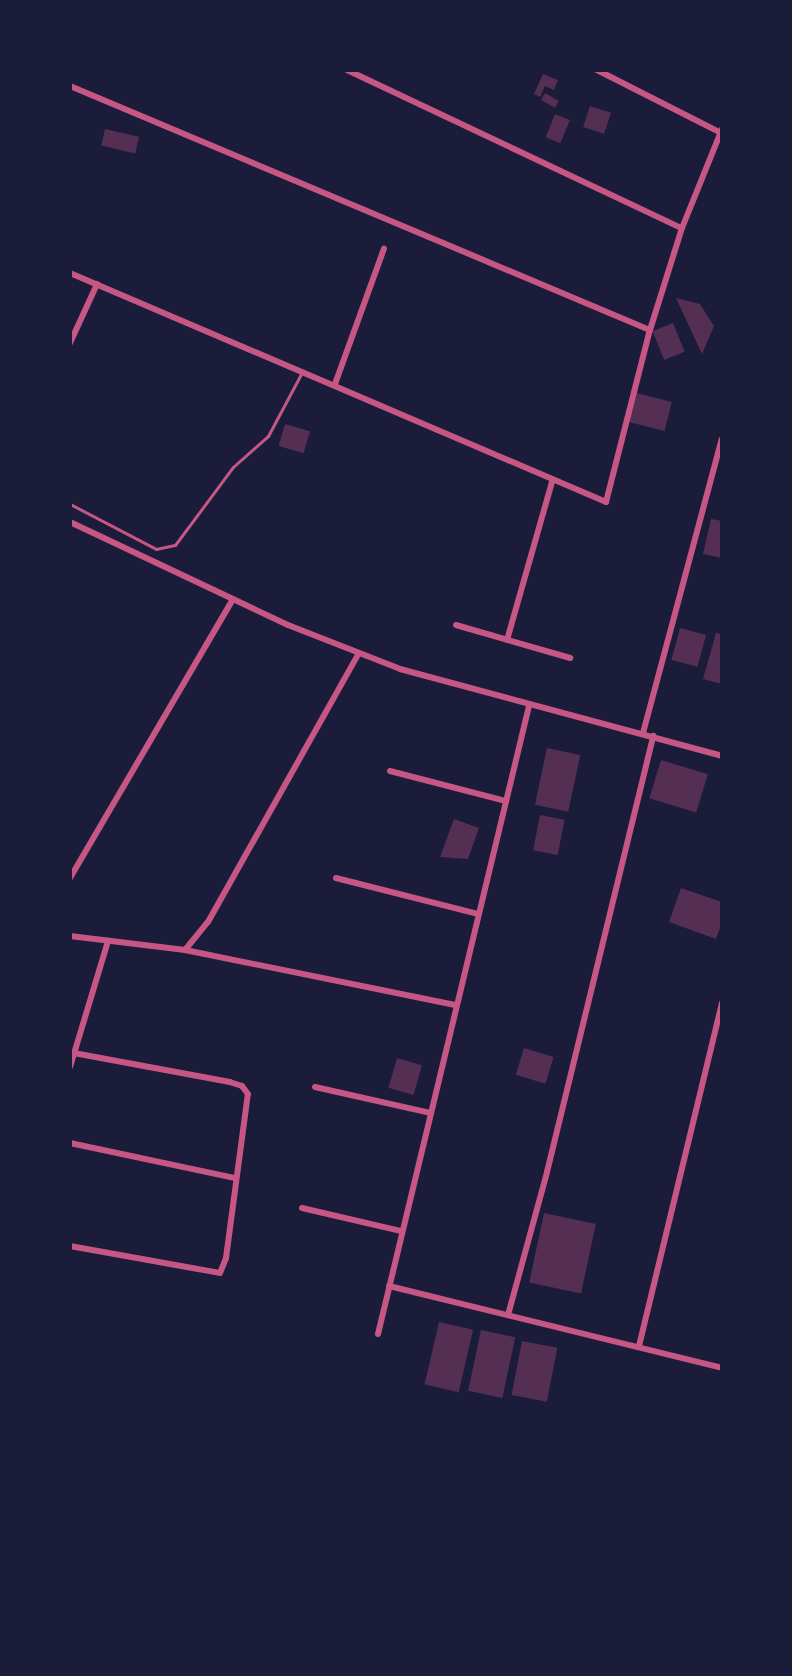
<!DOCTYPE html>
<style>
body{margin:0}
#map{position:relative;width:792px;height:1676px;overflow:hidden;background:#1b1b3a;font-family:"DejaVu Sans",sans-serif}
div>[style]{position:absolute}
.building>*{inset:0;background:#542f53;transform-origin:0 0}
.service>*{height:3px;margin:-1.5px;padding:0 1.5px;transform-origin:1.5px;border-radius:1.5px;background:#c65784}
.minor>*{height:6px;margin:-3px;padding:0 3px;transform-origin:3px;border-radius:3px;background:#c65784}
span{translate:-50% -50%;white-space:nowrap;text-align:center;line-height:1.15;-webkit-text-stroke:6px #1b1b3a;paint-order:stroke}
.frame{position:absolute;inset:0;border:72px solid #1b1b3a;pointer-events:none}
</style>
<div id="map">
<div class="building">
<div style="clip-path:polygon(543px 74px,558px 80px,554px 90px,545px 86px,540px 97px,534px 94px)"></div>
<div style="left:545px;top:93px;width:16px;height:8px;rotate:30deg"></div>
<div style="left:590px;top:106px;width:22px;height:22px;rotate:18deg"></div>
<div style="left:555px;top:114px;width:16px;height:25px;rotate:22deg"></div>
<div style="left:105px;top:129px;width:35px;height:17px;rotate:13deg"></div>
<div style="clip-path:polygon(676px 298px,700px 304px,714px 326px,702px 354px)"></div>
<div style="left:673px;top:323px;width:31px;height:22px;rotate:68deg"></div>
<div style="left:636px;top:393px;width:37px;height:30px;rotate:14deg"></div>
<div style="left:285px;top:424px;width:26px;height:23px;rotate:16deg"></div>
<div style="clip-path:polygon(711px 519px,722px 521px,722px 558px,703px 554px)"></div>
<div style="left:680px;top:628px;width:27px;height:33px;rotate:15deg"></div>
<div style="clip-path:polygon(716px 633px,722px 634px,722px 684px,703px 679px)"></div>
<div style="left:547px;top:748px;width:34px;height:58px;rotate:12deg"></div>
<div style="left:661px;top:760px;width:49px;height:40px;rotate:17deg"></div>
<div style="left:540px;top:815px;width:25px;height:36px;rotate:11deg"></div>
<div style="clip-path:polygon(454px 819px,479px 828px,468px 859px,440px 857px)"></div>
<div style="clip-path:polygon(681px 888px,722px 902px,722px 922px,716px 939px,669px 922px)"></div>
<div style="left:524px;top:1048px;width:31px;height:28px;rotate:17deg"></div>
<div style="left:397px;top:1058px;width:26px;height:31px;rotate:16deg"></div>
<div style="left:544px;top:1213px;width:53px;height:71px;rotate:12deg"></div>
<div style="left:439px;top:1322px;width:35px;height:64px;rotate:13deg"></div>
<div style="left:481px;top:1330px;width:35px;height:62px;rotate:12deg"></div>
<div style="left:522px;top:1341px;width:36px;height:55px;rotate:11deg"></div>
</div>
<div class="service">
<div style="left:70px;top:504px;width:97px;rotate:27.6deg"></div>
<div style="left:156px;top:549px;width:19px;rotate:-12deg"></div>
<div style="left:175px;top:545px;width:97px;rotate:-53.4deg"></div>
<div style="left:233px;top:467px;width:47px;rotate:-41.5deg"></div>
<div style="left:268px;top:436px;width:72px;rotate:-62deg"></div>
</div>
<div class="minor">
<div style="left:347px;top:70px;width:370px;rotate:25.3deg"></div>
<div style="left:597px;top:70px;width:139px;rotate:26.9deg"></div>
<div style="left:70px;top:86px;width:629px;rotate:22.82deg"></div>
<div style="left:70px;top:273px;width:583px;rotate:23.13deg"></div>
<div style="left:606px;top:502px;width:178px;rotate:-75.7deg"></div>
<div style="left:650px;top:330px;width:107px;rotate:-72.6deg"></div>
<div style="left:682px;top:228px;width:107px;rotate:-68deg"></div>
<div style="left:70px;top:343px;width:65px;rotate:-65.4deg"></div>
<div style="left:335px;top:384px;width:144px;rotate:-70.1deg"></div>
<div style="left:70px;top:522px;width:241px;rotate:25.3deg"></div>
<div style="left:288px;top:625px;width:120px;rotate:21.4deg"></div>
<div style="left:400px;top:669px;width:334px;rotate:15.1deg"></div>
<div style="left:456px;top:625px;width:119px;rotate:16.1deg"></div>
<div style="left:507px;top:640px;width:167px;rotate:-74.1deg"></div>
<div style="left:643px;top:733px;width:304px;rotate:-75deg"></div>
<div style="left:390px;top:771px;width:120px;rotate:14.5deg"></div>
<div style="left:70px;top:878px;width:323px;rotate:-59.7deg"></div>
<div style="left:336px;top:878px;width:146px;rotate:14.2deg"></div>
<div style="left:70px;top:936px;width:116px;rotate:6.9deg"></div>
<div style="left:185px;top:950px;width:36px;rotate:-51deg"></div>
<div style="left:208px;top:922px;width:308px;rotate:-60.7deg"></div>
<div style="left:185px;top:950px;width:277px;rotate:11.5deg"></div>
<div style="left:70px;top:1067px;width:132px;rotate:-73.2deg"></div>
<div style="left:315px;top:1087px;width:118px;rotate:12.7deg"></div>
<div style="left:70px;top:1143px;width:169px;rotate:12deg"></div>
<div style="left:302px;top:1208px;width:102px;rotate:13.1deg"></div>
<div style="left:70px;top:1246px;width:152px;rotate:10.2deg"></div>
<div style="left:220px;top:1273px;width:16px;rotate:-68deg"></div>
<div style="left:226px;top:1258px;width:165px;rotate:-82.4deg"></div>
<div style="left:248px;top:1094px;width:10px;rotate:-127deg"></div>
<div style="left:242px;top:1086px;width:13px;rotate:-162deg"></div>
<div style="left:230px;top:1082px;width:159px;rotate:-169.5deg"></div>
<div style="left:389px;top:1286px;width:343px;rotate:13.8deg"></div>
<div style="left:508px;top:1315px;width:148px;rotate:-74.7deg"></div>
<div style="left:547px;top:1172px;width:449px;rotate:-76.3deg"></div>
<div style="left:378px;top:1334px;width:646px;rotate:-76.48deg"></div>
<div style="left:639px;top:1346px;width:353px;rotate:-76.4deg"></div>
</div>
<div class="frame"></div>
</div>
